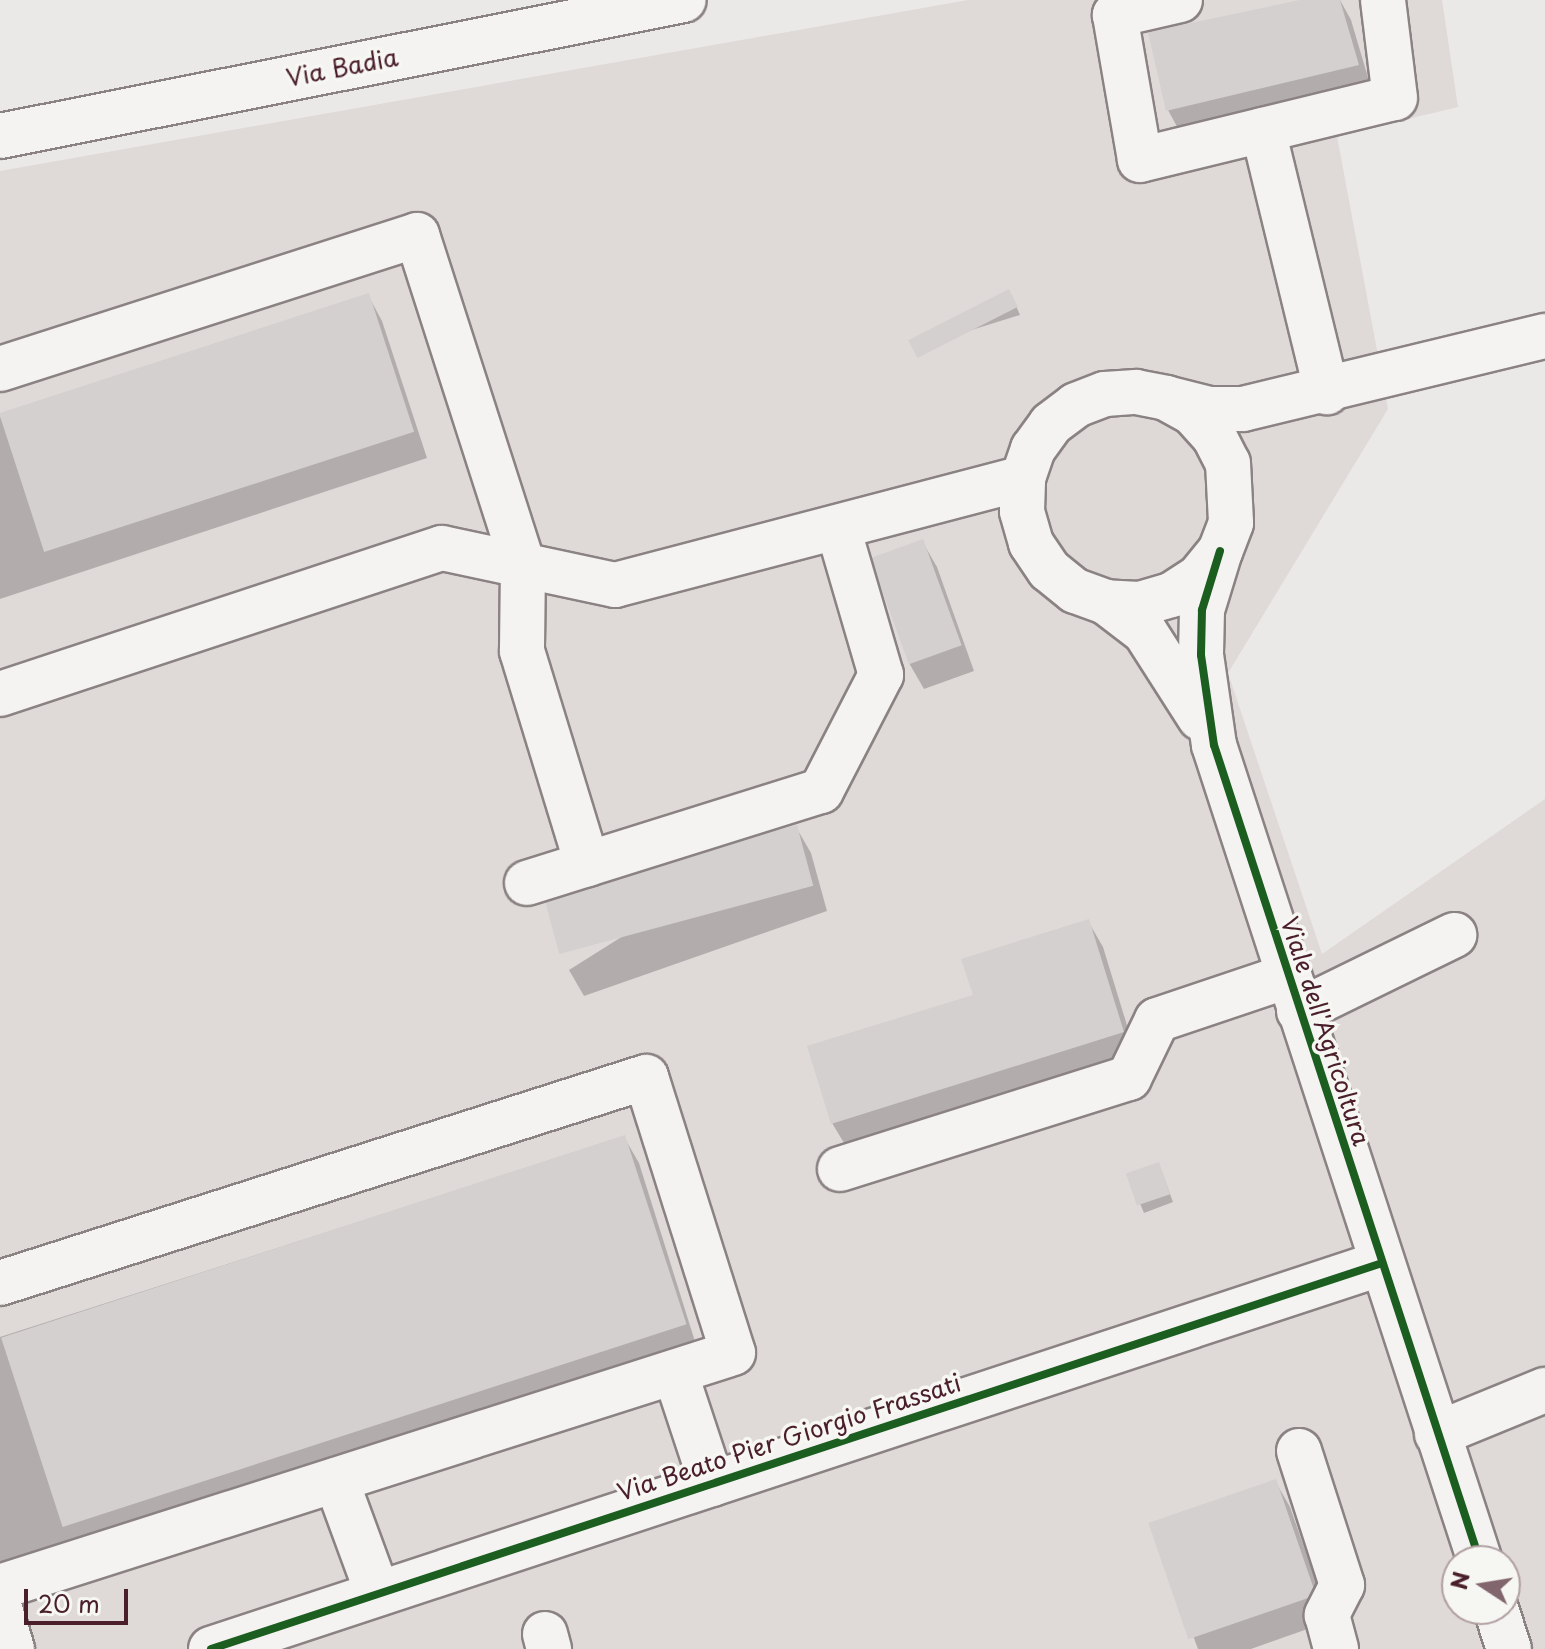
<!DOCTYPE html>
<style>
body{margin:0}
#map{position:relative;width:1545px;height:1649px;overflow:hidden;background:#ebe9e7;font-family:"Playpen Sans",sans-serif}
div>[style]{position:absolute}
.built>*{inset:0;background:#dfd9d8}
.green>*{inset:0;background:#ded8d7}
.round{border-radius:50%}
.shadow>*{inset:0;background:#0003}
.building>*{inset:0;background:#d3d0cf;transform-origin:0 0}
.roads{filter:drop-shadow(2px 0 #8b8283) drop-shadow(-2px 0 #8b8283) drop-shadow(0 2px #8b8283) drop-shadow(0 -2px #8b8283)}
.minor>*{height:44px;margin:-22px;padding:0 22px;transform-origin:22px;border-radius:22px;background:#f4f3f1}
.major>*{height:44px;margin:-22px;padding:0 22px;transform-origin:22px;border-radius:22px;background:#f4f3f1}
.cycleway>*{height:8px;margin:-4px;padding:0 4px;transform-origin:4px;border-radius:4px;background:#1b5e20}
span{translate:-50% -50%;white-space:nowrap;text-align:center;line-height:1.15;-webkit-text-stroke:7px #f6f6f2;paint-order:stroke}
.street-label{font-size:24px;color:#4a1f2b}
.north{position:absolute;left:1441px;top:1545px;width:80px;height:80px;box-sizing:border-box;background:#f6f6f2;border:2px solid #b1a0a2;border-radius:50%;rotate:282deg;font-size:22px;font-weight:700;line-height:32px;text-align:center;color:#4a1f2b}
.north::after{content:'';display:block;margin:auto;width:28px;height:36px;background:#82666d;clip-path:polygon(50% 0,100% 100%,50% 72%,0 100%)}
.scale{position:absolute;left:24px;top:1589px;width:104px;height:36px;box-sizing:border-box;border:4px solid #4a1f2b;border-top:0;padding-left:10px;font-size:24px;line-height:28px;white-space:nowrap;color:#4a1f2b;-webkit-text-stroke:6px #f6f6f2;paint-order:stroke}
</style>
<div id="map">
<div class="built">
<div style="clip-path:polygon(evenodd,968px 0,1442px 0,1458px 107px,1337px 136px,1388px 409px,1228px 673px,1322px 954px,1545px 799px,1545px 1649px,0 1649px,0 171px,968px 0,1457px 1561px,1505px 1561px,1505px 1609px,1457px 1609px,1457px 1561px)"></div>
</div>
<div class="green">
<div class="round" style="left:1047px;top:418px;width:160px;height:160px"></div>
</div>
<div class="shadow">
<div style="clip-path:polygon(1309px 0,1340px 0,1351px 20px,1372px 91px,1182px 136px,1168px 110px)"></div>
<div style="clip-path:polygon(368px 295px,382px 321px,427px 458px,0 599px,0 417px)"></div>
<div style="clip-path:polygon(1013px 299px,1020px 315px,914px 348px,910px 340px)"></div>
<div style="clip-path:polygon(922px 541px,937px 567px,974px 671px,924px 689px,909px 663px)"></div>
<div style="clip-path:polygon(796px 827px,811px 853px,827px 911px,584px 996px,569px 970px)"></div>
<div style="clip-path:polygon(1088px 921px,1103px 947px,1137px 1058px,847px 1148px,832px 1123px)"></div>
<div style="clip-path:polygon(624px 1137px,639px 1163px,698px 1351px,0 1574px,0 1337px)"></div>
<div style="clip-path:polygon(1162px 1172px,1173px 1202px,1144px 1213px,1128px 1175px)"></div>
<div style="clip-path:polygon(1275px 1481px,1290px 1507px,1330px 1621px,1251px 1649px,1198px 1649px,1152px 1525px)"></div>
</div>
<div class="building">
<div style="clip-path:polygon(1300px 0,1340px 0,1359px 65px,1166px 111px,1148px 32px)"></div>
<div style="left:1009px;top:289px;width:20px;height:113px;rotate:63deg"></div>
<div style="left:369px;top:293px;width:146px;height:389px;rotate:72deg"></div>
<div style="left:923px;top:539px;width:113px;height:56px;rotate:70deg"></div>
<div style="left:797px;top:825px;width:63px;height:263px;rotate:75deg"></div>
<div style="clip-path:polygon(1089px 919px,1124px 1032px,831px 1124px,807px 1046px,973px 995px,961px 959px)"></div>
<div style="left:625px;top:1135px;width:199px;height:656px;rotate:72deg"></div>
<div style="left:1159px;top:1162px;width:34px;height:35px;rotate:71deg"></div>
<div style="left:1276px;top:1479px;width:123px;height:135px;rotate:71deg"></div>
</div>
<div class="roads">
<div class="minor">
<div style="left:1180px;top:0;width:67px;rotate:167deg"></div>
<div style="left:1115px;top:15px;width:147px;rotate:80.2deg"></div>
<div style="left:1140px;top:160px;width:262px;rotate:-13.7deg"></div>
<div style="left:1395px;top:98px;width:99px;rotate:-97deg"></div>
<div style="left:1263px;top:130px;width:270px;rotate:76.3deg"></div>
<div style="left:0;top:369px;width:438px;rotate:-17.8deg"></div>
<div style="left:417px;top:235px;width:348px;rotate:72.2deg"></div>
<div style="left:523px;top:566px;width:85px;rotate:90.7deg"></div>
<div style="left:522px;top:651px;width:223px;rotate:73deg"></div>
<div style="left:1166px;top:398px;width:31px;rotate:29deg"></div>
<div style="left:1193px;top:413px;width:31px;rotate:48deg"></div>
<div style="left:1214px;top:436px;width:30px;rotate:63deg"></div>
<div style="left:1228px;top:463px;width:60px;rotate:87.1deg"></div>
<div style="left:1231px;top:523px;width:30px;rotate:111deg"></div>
<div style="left:1220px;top:551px;width:33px;rotate:129deg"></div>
<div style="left:1199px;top:577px;width:33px;rotate:147deg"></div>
<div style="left:1171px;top:595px;width:33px;rotate:164deg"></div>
<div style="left:1139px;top:604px;width:33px;rotate:-177deg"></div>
<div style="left:1106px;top:602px;width:33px;rotate:-160deg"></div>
<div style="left:1075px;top:591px;width:33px;rotate:-141deg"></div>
<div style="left:1049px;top:570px;width:32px;rotate:-124deg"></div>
<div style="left:1031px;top:543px;width:33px;rotate:-106deg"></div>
<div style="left:1022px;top:511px;width:33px;rotate:-88deg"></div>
<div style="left:1023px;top:478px;width:31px;rotate:-71deg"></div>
<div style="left:1033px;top:449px;width:31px;rotate:-54deg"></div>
<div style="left:1051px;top:424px;width:31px;rotate:-37deg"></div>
<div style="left:1076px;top:405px;width:31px;rotate:-21deg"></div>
<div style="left:1105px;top:394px;width:31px;rotate:-4deg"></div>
<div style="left:1136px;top:392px;width:31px;rotate:11deg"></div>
<div style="left:1166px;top:398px;width:44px;rotate:14.3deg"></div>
<div style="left:1209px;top:409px;width:34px"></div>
<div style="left:1243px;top:409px;width:311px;rotate:-13.6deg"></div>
<div style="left:1220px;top:551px;width:62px;rotate:107deg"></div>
<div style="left:1202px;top:610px;width:45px;rotate:91.3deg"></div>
<div style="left:1201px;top:655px;width:91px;rotate:81.8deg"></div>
<div style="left:1214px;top:745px;width:858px;rotate:71.95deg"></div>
<div style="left:1106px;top:602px;width:49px;rotate:37.6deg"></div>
<div style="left:1145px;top:632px;width:102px;rotate:57.4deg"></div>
<div style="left:0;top:694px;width:465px;rotate:-18.3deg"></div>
<div style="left:442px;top:548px;width:177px;rotate:12.1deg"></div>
<div style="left:615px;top:585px;width:422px;rotate:-14.7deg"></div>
<div style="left:527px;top:883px;width:308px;rotate:-17.4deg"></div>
<div style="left:821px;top:791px;width:131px;rotate:-62.7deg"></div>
<div style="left:881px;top:675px;width:135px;rotate:-106.3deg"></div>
<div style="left:1299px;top:1011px;width:173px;rotate:-26.1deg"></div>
<div style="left:840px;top:1169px;width:303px;rotate:-17.5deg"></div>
<div style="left:1129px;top:1078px;width:64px;rotate:-64.2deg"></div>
<div style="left:1157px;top:1020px;width:138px;rotate:-18.6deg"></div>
<div style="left:0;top:1283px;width:678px;rotate:-17.69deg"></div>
<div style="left:646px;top:1077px;width:289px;rotate:72.5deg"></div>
<div style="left:733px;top:1353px;width:769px;rotate:162.3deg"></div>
<div style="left:675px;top:1372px;width:118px;rotate:71.7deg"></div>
<div style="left:1437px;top:1434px;width:117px;rotate:-22.2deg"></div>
<div style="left:1299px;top:1451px;width:141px;rotate:72.2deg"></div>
<div style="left:1342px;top:1585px;width:34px;rotate:117deg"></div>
<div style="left:1327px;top:1615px;width:35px;rotate:75deg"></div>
<div style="left:336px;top:1480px;width:121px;rotate:69.8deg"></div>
<div style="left:0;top:1609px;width:42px;rotate:73.3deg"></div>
<div style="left:1496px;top:1609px;width:42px;rotate:72deg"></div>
<div style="left:545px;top:1634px;width:16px;rotate:75deg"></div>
<div style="left:211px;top:1649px;width:1230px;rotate:-18.24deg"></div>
</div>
<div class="major">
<div style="left:0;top:136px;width:697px;rotate:-11.25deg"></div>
</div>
</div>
<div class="cycleway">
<div style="left:1220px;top:551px;width:62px;rotate:107deg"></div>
<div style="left:1202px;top:610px;width:45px;rotate:91.3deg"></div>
<div style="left:1201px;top:655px;width:91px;rotate:81.8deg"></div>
<div style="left:1214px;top:745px;width:858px;rotate:71.95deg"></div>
<div style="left:211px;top:1649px;width:1230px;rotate:-18.24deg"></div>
</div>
<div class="street-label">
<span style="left:342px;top:67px;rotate:-11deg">Via Badia</span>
<span style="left:1326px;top:1031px;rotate:72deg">Viale dell'Agricoltura</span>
<span style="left:789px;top:1437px;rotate:-18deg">Via Beato Pier Giorgio Frassati</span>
</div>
<div class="north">N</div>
<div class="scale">20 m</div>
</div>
